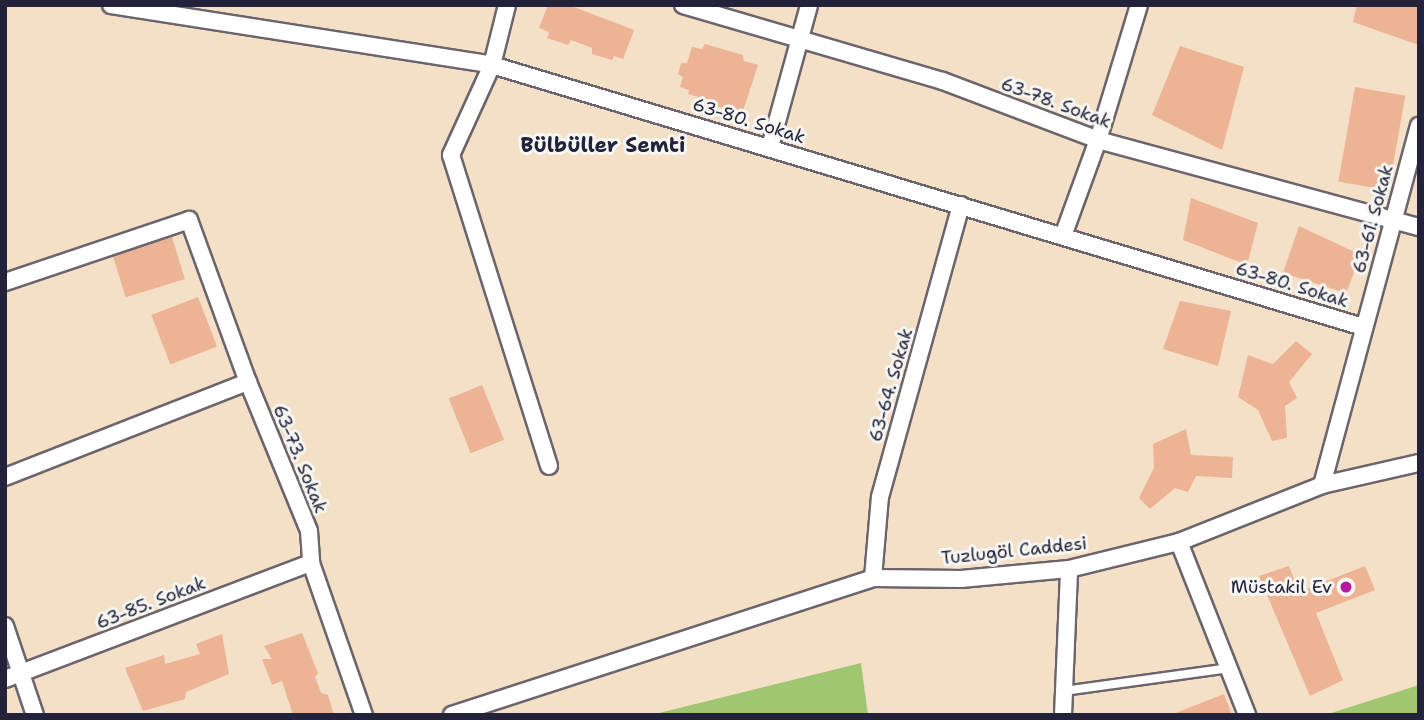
<!DOCTYPE html>
<meta charset="utf-8">
<style>
body{margin:0}
#map{position:relative;width:1424px;height:720px;overflow:hidden;background:#f4dfc7;font-family:"Shantell Sans",sans-serif}
div>[style]{position:absolute}
.green>*{inset:0;background:#9fc772}
.building>*{inset:0;background:#edb395;transform-origin:0 0}
.roads{filter:drop-shadow(2px 0 #6c646c) drop-shadow(-2px 0 #6c646c) drop-shadow(0 2px #6c646c) drop-shadow(0 -2px #6c646c)}
.service>*{height:8px;margin:-4px;padding:0 4px;transform-origin:4px;border-radius:4px;background:#fff}
.minor>*{height:16px;margin:-8px;padding:0 8px;transform-origin:8px;border-radius:8px;background:#fff}
.dots>*{width:19px;height:19px;translate:-50% -50%;box-sizing:border-box;border:4px solid #f6f6f2;border-radius:50%}
span{translate:-50% -50%;white-space:nowrap;text-align:center;line-height:1.15;-webkit-text-stroke:6px #f6f6f2;paint-order:stroke}
.street-label{font-size:18px;color:#22223b}
.poi-label{font-size:18px;color:#22223b}
.right{translate:-100% -50%;text-align:right}
.quarter-label{font-size:21px;color:#22223b;font-weight:700}
.frame{position:absolute;inset:0;border:7px solid #22223b;pointer-events:none}
</style>
<div id="map">
<div class="green">
<div style="clip-path:polygon(861px 663px,868px 715px,651px 715px)"></div>
<div style="clip-path:polygon(1419px 685px,1419px 715px,1325px 715px)"></div>
</div>
<div class="building">
<div style="clip-path:polygon(548px 5px,569px 5px,634px 30px,623px 59px,614px 56px,612px 60px,592px 54px,592px 48px,571px 40px,568px 45px,547px 38px,549px 32px,539px 28px)"></div>
<div style="clip-path:polygon(1357px 5px,1419px 5px,1419px 45px,1353px 22px)"></div>
<div style="clip-path:polygon(705px 44px,743px 55px,744px 61px,758px 65px,743px 111px,713px 106px,713px 101px,688px 94px,689px 90px,680px 87px,683px 77px,678px 74px,681px 63px,687px 63px,692px 47px,702px 49px)"></div>
<div style="clip-path:polygon(1180px 46px,1244px 67px,1222px 150px,1152px 115px)"></div>
<div style="left:1355px;top:87px;width:51px;height:96px;rotate:10deg"></div>
<div style="clip-path:polygon(1191px 198px,1258px 223px,1247px 265px,1183px 240px)"></div>
<div style="clip-path:polygon(1299px 226px,1361px 255px,1346px 293px,1283px 273px)"></div>
<div style="left:172px;top:237px;width:44px;height:62px;rotate:73deg"></div>
<div style="left:198px;top:297px;width:53px;height:50px;rotate:69deg"></div>
<div style="clip-path:polygon(1180px 301px,1231px 311px,1218px 366px,1163px 349px)"></div>
<div style="clip-path:polygon(1296px 341px,1312px 354px,1289px 382px,1297px 398px,1285px 406px,1287px 438px,1272px 441px,1258px 410px,1238px 397px,1248px 355px,1273px 364px)"></div>
<div style="left:482px;top:385px;width:59px;height:36px;rotate:68deg"></div>
<div style="clip-path:polygon(1186px 429px,1191px 455px,1233px 457px,1232px 478px,1196px 476px,1188px 492px,1175px 488px,1150px 509px,1139px 498px,1154px 468px,1153px 444px)"></div>
<div style="clip-path:polygon(1289px 566px,1299px 592px,1365px 566px,1375px 590px,1316px 613px,1343px 680px,1310px 696px,1259px 576px)"></div>
<div style="clip-path:polygon(302px 633px,318px 673px,315px 677px,321px 693px,328px 695px,334px 715px,293px 715px,282px 681px,272px 685px,262px 659px,272px 659px,264px 646px)"></div>
<div style="clip-path:polygon(222px 634px,229px 674px,186px 692px,185px 699px,143px 711px,125px 668px,164px 655px,165px 664px,200px 654px,196px 644px)"></div>
<div style="clip-path:polygon(1224px 694px,1232px 715px,1174px 715px,1173px 714px)"></div>
</div>
<div class="roads">
<div class="service">
<div style="left:1064px;top:691px;width:167px;rotate:-7.9deg"></div>
</div>
<div class="minor">
<div style="left:111px;top:5px;width:386px;rotate:8.9deg"></div>
<div style="left:492px;top:65px;width:910px;rotate:16.74deg"></div>
<div style="left:507px;top:5px;width:62px;rotate:104deg"></div>
<div style="left:492px;top:65px;width:99px;rotate:114.5deg"></div>
<div style="left:451px;top:155px;width:326px;rotate:72.5deg"></div>
<div style="left:683px;top:5px;width:271px;rotate:16.3deg"></div>
<div style="left:943px;top:81px;width:166px;rotate:20.8deg"></div>
<div style="left:1098px;top:140px;width:333px;rotate:15.2deg"></div>
<div style="left:770px;top:147px;width:147px;rotate:-74.6deg"></div>
<div style="left:1063px;top:236px;width:102px;rotate:-70deg"></div>
<div style="left:1098px;top:140px;width:141px;rotate:-73.1deg"></div>
<div style="left:5px;top:282px;width:194px;rotate:-18.6deg"></div>
<div style="left:189px;top:220px;width:172px;rotate:70deg"></div>
<div style="left:248px;top:382px;width:161px;rotate:67.7deg"></div>
<div style="left:309px;top:531px;width:32px;rotate:86deg"></div>
<div style="left:311px;top:563px;width:161px;rotate:70.8deg"></div>
<div style="left:5px;top:477px;width:261px;rotate:-21.4deg"></div>
<div style="left:1322px;top:485px;width:372px;rotate:-74.9deg"></div>
<div style="left:1179px;top:542px;width:186px;rotate:68.5deg"></div>
<div style="left:873px;top:578px;width:81px;rotate:-85.1deg"></div>
<div style="left:880px;top:497px;width:303px;rotate:-74.5deg"></div>
<div style="left:5px;top:626px;width:94px;rotate:71.4deg"></div>
<div style="left:5px;top:679px;width:327px;rotate:-20.8deg"></div>
<div style="left:452px;top:715px;width:443px;rotate:-18deg"></div>
<div style="left:873px;top:578px;width:88px;rotate:0.7deg"></div>
<div style="left:961px;top:579px;width:108px;rotate:-5.3deg"></div>
<div style="left:1069px;top:569px;width:113px;rotate:-13.8deg"></div>
<div style="left:1179px;top:542px;width:154px;rotate:-21.7deg"></div>
<div style="left:1322px;top:485px;width:99px;rotate:-12.8deg"></div>
<div style="left:1063px;top:715px;width:146px;rotate:-87.6deg"></div>
</div>
</div>
<div class="dots">
<div style="left:1346px;top:587px;background:#b5179e"></div>
</div>
<div class="street-label">
<span style="left:1056px;top:103px;rotate:20deg">63-78. Sokak</span>
<span style="left:749px;top:121px;rotate:17deg">63-80. Sokak</span>
<span style="left:1373px;top:219px;rotate:-75deg">63-61. Sokak</span>
<span style="left:1292px;top:285px;rotate:17deg">63-80. Sokak</span>
<span style="left:891px;top:385px;rotate:-74deg">63-64. Sokak</span>
<span style="left:300px;top:459px;rotate:68deg">63-73. Sokak</span>
<span style="left:1014px;top:551px;rotate:-6deg">Tuzlugöl Caddesi</span>
<span style="left:151px;top:603px;rotate:-21deg">63-85. Sokak</span>
</div>
<div class="poi-label">
<span class="right" style="left:1332px;top:587px">Müstakil Ev</span>
</div>
<div class="quarter-label">
<span style="left:603px;top:145px">Bülbüller Semti</span>
</div>
<div class="frame"></div>
</div>
